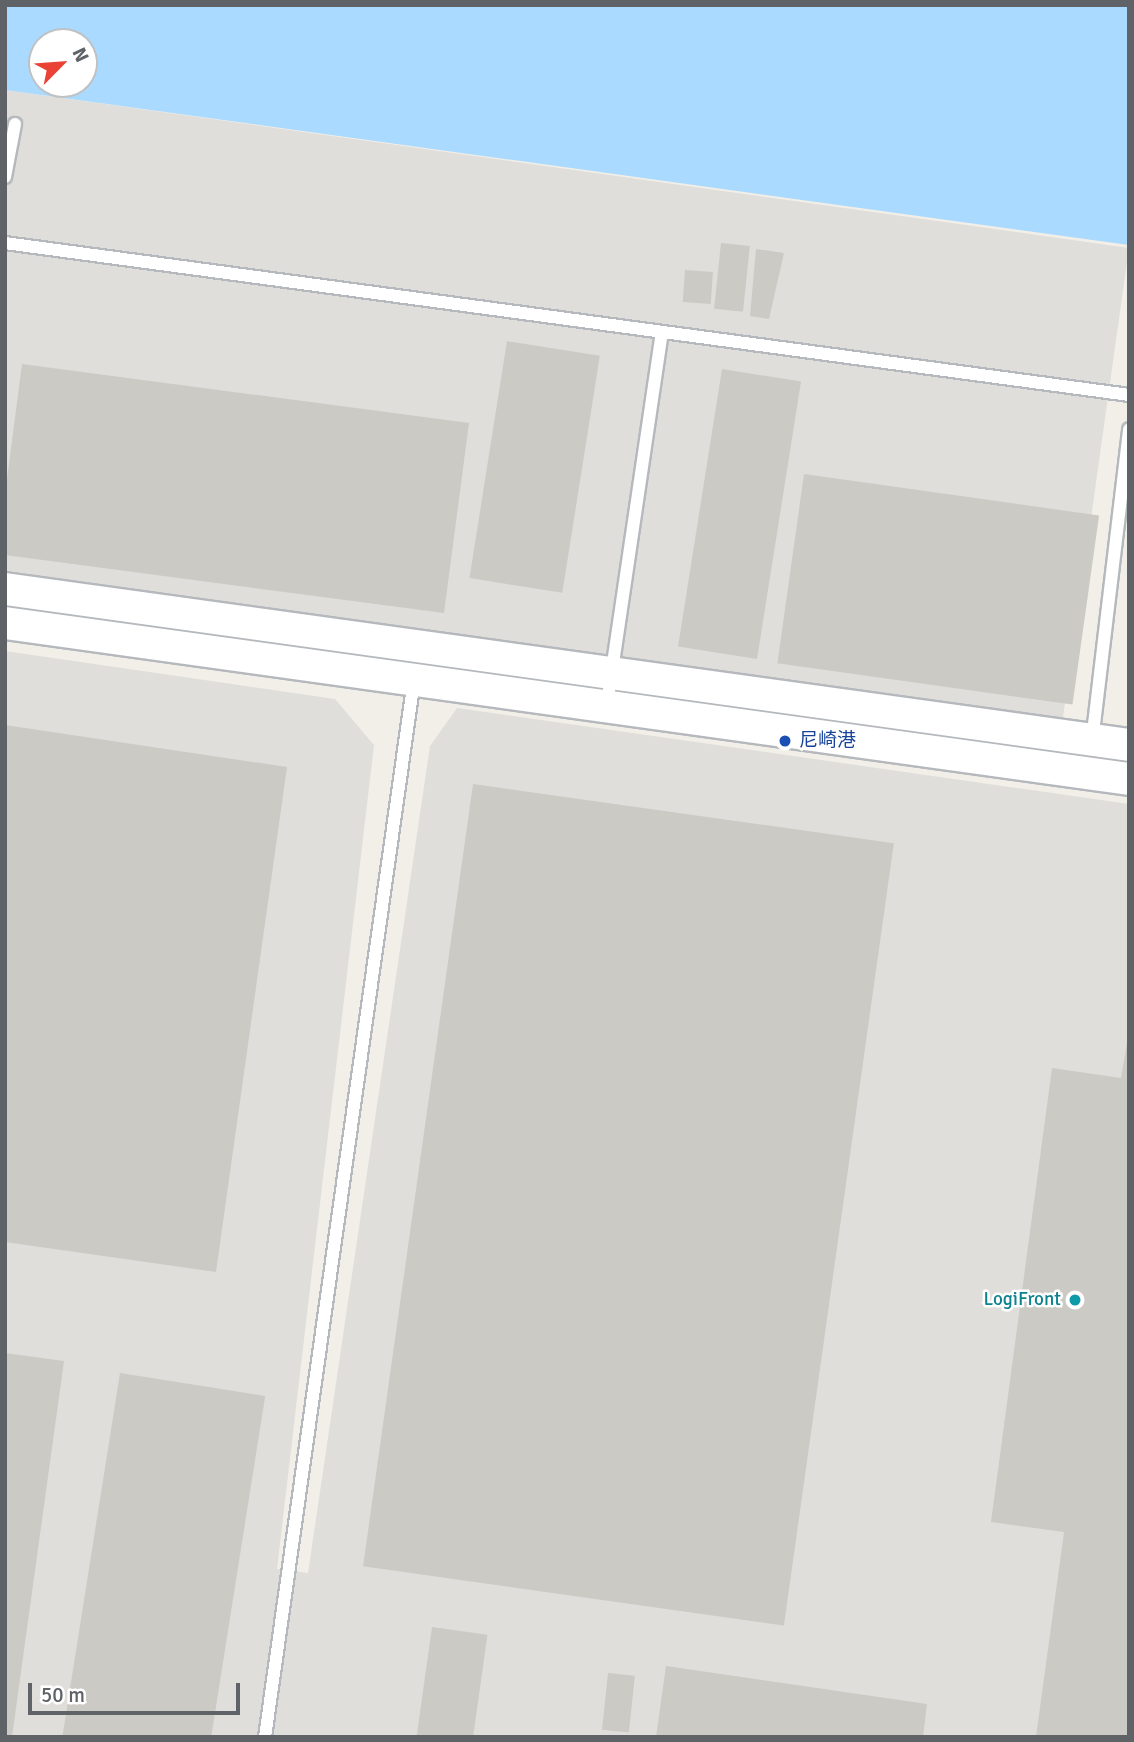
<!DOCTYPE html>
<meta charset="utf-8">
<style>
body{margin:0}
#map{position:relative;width:1134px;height:1742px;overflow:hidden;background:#f1efe8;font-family:Signika,"Noto Sans JP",sans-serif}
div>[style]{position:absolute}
.industrial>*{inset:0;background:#e0deda;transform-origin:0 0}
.water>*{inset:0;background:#aadaff}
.building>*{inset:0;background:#cccac5;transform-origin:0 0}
.roads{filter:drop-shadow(2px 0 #b5b8bc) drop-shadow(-2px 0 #b5b8bc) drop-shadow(0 2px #b5b8bc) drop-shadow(0 -2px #b5b8bc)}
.service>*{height:12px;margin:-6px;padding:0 6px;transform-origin:6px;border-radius:6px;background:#fff}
.tertiary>*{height:32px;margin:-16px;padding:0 16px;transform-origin:16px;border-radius:16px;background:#fff}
.dots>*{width:19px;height:19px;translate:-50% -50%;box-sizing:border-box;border:4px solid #fff;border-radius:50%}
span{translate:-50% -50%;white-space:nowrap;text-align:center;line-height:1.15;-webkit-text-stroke:5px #fff;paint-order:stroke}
.transit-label{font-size:19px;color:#164399}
.left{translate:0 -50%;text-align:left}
.culture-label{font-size:19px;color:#0d838f}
.right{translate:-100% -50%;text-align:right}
.frame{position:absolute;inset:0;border:7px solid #5f6368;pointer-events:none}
.north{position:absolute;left:28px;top:28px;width:70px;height:70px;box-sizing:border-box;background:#fff;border:2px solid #bfc1c3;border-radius:50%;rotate:65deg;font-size:19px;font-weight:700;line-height:28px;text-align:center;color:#5f6368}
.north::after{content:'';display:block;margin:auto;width:24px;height:32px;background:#ea4335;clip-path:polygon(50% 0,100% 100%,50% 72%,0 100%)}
.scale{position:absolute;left:28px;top:1683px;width:212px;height:32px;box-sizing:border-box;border:4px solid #5f6368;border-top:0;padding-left:9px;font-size:21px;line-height:24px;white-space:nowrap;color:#5f6368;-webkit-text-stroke:5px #fff;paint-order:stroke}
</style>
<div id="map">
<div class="industrial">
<div style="left:5px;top:90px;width:1135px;height:476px;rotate:8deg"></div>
<div style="clip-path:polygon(5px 651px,335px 699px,374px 745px,277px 1569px,308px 1573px,430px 746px,457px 708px,1129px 804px,1129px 1737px,5px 1737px)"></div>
</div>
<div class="water">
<div style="clip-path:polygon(evenodd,5px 5px,1129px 5px,1129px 245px,5px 90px,5px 5px,42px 42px,84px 42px,84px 84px,42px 84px,42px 42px)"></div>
</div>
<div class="building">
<div style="left:721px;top:243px;width:29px;height:66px;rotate:6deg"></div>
<div style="clip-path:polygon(756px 249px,784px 253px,769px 319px,750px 316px)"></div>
<div style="left:685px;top:270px;width:28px;height:32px;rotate:4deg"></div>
<div style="left:507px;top:341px;width:94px;height:240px;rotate:9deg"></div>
<div style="clip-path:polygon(22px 364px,469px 423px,444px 613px,5px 555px,5px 494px)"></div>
<div style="left:722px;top:369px;width:80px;height:281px;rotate:9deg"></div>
<div style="left:804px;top:474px;width:298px;height:191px;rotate:8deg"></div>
<div style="clip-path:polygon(5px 725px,287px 767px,216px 1272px,5px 1242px)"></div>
<div style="left:473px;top:784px;width:425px;height:790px;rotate:8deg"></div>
<div style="clip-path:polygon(1129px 1031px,1129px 1737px,1036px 1737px,1064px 1532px,991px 1522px,1052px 1068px,1121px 1078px)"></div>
<div style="clip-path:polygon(5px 1353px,64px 1361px,12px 1737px,5px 1737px)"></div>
<div style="left:120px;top:1373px;width:147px;height:368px;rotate:9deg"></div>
<div style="left:432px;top:1627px;width:56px;height:111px;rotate:8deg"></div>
<div style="clip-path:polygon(666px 1666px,927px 1704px,923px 1737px,656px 1737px)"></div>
<div style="left:608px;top:1673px;width:27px;height:57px;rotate:6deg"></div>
</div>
<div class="roads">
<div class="service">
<div style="left:5px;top:177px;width:54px;rotate:-79.3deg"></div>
<div style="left:5px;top:243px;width:1134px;rotate:7.7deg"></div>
<div style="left:607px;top:704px;width:375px;rotate:-81.6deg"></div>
<div style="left:1092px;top:741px;width:314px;rotate:-83.2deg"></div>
<div style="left:265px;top:1737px;width:1067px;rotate:-81.98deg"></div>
</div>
<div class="tertiary">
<div style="left:5px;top:589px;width:1135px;rotate:7.9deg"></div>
<div style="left:5px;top:623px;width:1135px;rotate:7.9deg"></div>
</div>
</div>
<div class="dots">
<div style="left:785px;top:741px;background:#1a4fb4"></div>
<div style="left:1075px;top:1300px;background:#0f9aa8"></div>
</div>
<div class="transit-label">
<span class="left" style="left:799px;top:741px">尼崎港</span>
</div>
<div class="culture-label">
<span class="right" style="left:1061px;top:1300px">LogiFront</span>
</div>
<div class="frame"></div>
<div class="north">N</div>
<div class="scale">50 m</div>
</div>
